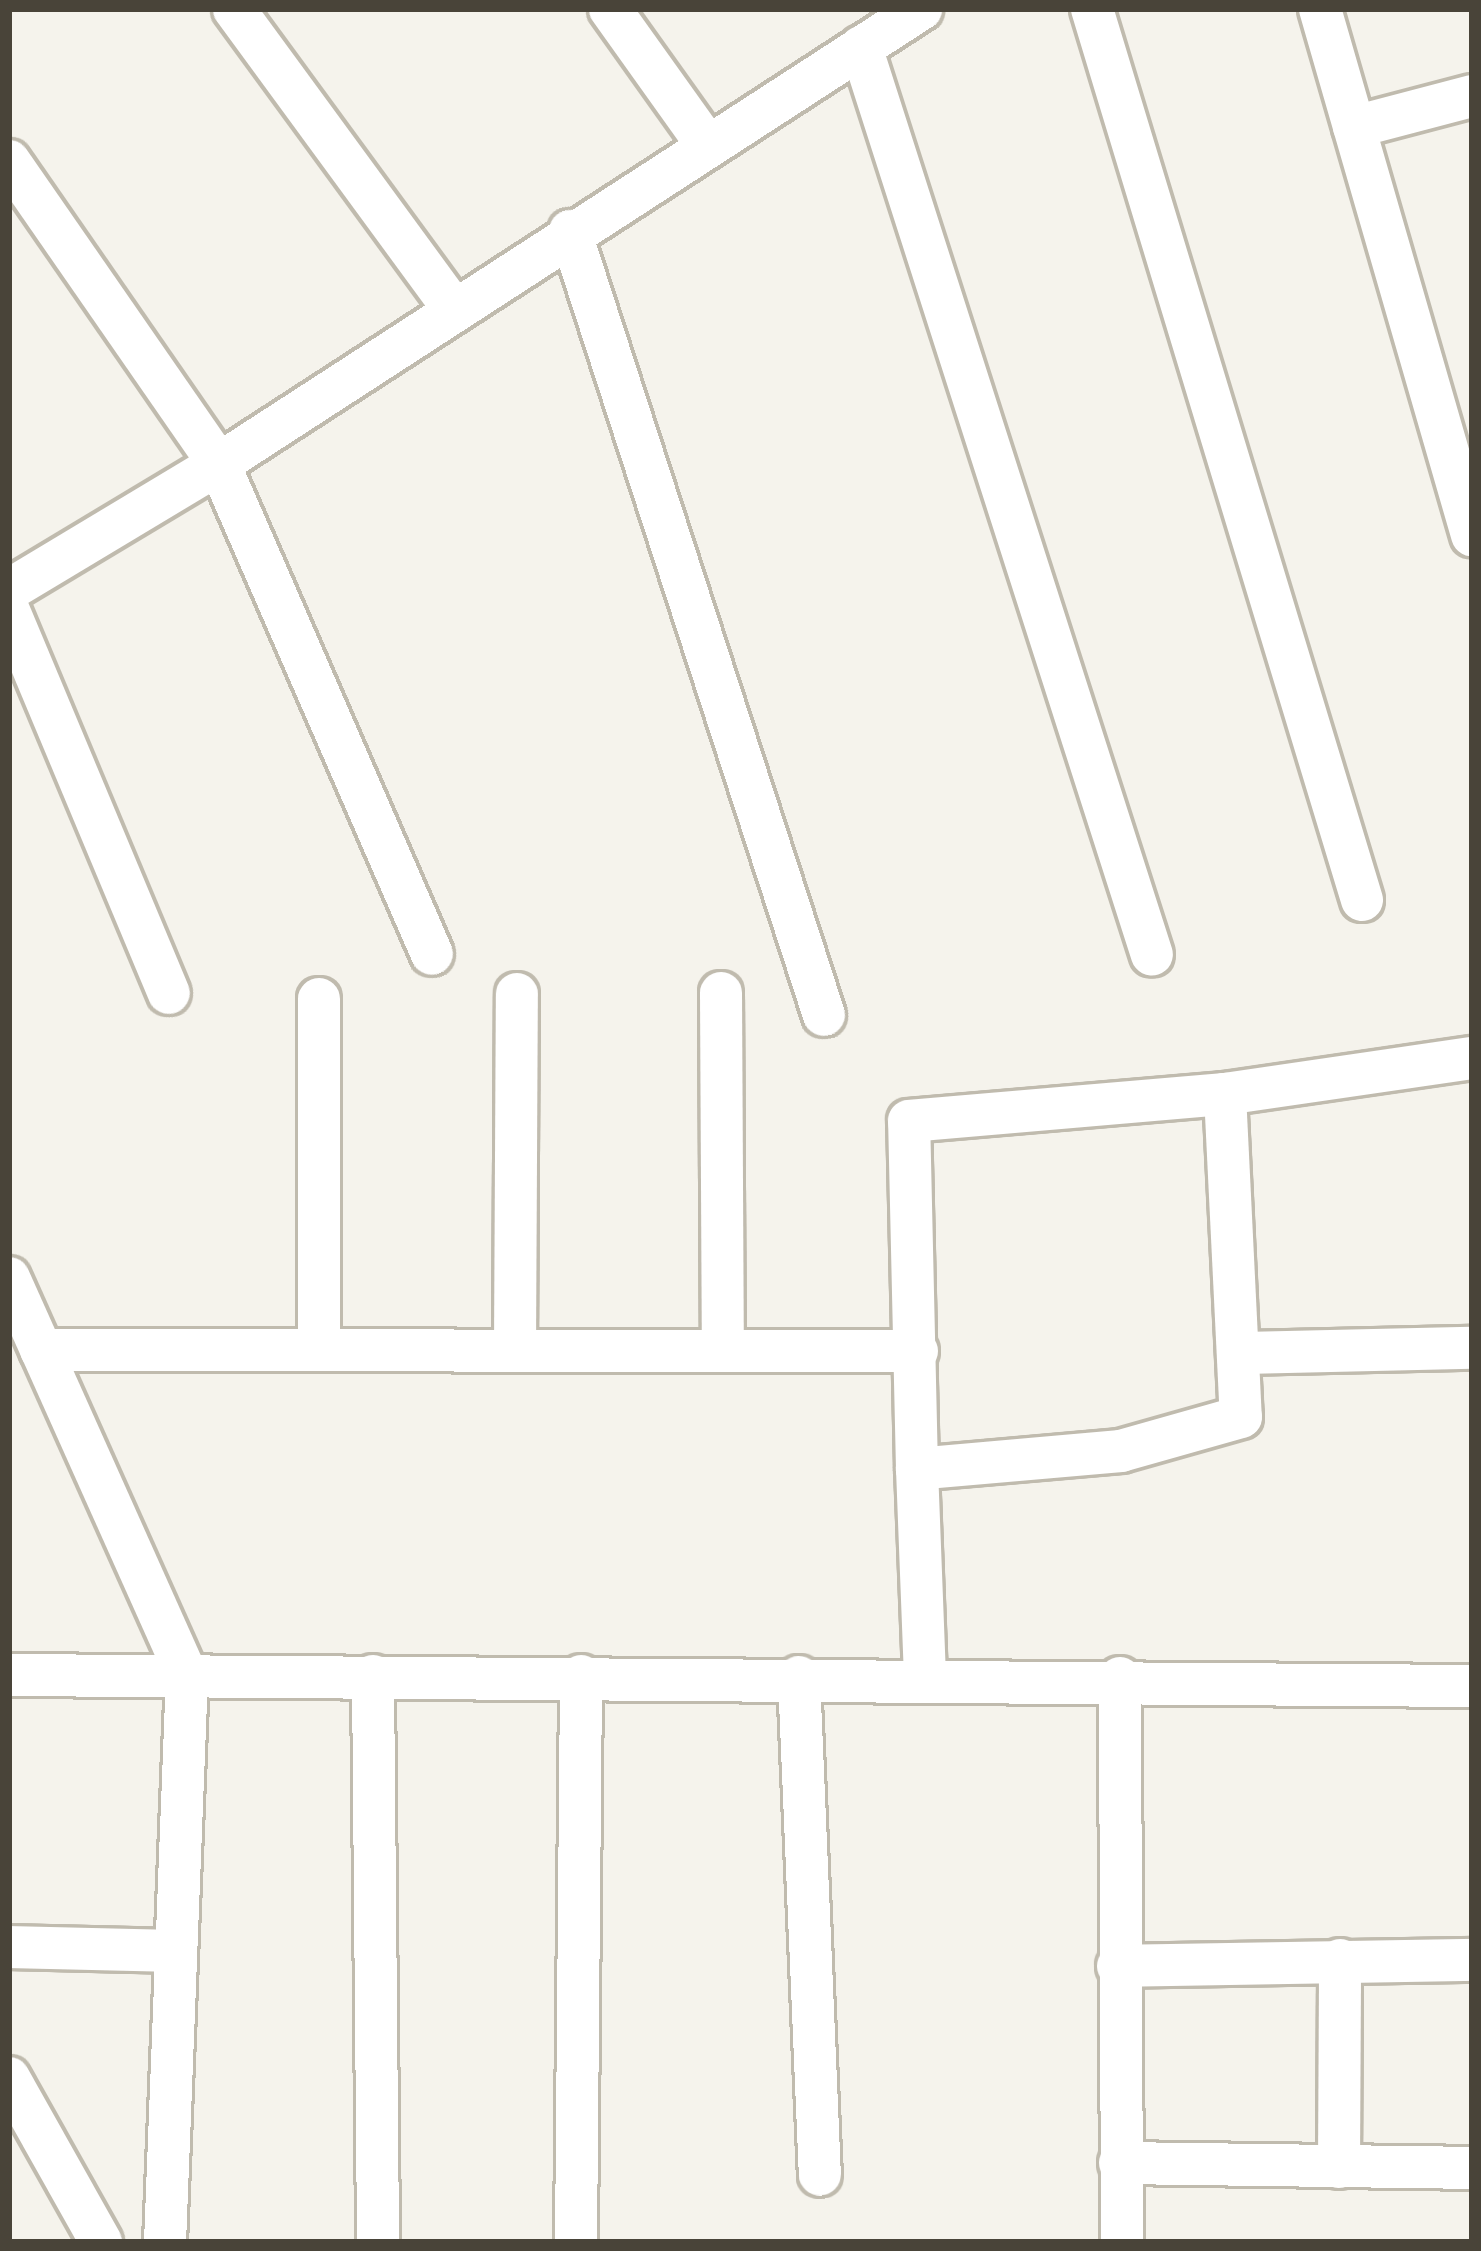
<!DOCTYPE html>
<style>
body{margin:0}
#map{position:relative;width:1481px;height:2251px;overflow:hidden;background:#f5f3ec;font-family:Montserrat,sans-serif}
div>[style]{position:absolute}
.roads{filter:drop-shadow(3px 0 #c0bbae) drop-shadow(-3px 0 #c0bbae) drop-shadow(0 3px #c0bbae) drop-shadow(0 -3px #c0bbae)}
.minor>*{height:42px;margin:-21px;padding:0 21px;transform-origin:21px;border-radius:21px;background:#fff}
span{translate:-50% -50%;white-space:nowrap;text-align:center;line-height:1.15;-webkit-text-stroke:9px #fff;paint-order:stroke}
.frame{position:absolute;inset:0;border:12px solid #494439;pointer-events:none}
</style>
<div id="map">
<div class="roads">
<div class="minor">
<div style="left:234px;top:9px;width:369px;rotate:53.8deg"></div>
<div style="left:610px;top:9px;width:167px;rotate:54.5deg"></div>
<div style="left:1092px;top:9px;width:931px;rotate:73.14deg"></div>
<div style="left:1320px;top:9px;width:548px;rotate:73.88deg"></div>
<div style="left:861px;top:47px;width:953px;rotate:72.23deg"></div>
<div style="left:1354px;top:127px;width:122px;rotate:-14.7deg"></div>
<div style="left:9px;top:161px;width:369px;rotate:55.3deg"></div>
<div style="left:219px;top:464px;width:534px;rotate:66.51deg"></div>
<div style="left:570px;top:231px;width:824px;rotate:72.05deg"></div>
<div style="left:9px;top:590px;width:245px;rotate:-31deg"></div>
<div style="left:219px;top:464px;width:837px;rotate:-32.95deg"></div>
<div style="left:9px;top:611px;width:414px;rotate:67.3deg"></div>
<div style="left:721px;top:993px;width:355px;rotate:89.7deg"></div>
<div style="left:319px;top:999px;width:350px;rotate:90deg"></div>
<div style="left:1225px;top:1094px;width:323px;rotate:87.2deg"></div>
<div style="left:1241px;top:1417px;width:125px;rotate:164.2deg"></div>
<div style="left:1121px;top:1451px;width:205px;rotate:175deg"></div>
<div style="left:917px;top:1469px;width:348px;rotate:-91.3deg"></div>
<div style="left:909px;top:1121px;width:317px;rotate:-4.9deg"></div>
<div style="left:1225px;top:1094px;width:250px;rotate:-8.3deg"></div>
<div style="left:9px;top:1278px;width:435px;rotate:65.9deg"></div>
<div style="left:187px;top:1675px;width:567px;rotate:92.22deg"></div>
<div style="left:515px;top:1349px;width:355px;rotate:-89.7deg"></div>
<div style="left:41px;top:1350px;width:876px;rotate:0.07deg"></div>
<div style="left:1243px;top:1353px;width:229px;rotate:-1.3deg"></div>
<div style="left:917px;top:1469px;width:209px;rotate:87.8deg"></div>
<div style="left:9px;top:1675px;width:1463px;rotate:0.43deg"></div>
<div style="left:373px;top:1676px;width:566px;rotate:89.49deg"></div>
<div style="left:799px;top:1677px;width:498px;rotate:87.6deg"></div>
<div style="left:1120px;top:1678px;width:564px;rotate:89.8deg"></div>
<div style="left:9px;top:1947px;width:167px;rotate:1.4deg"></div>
<div style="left:1118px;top:1966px;width:354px;rotate:-1deg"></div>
<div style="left:9px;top:2078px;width:188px;rotate:60.7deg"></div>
<div style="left:1120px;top:2163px;width:352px;rotate:0.8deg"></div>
<div style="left:1339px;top:2167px;width:207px;rotate:-89.7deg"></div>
<div style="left:576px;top:2242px;width:566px;rotate:-89.49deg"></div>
</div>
</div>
<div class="frame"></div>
</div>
